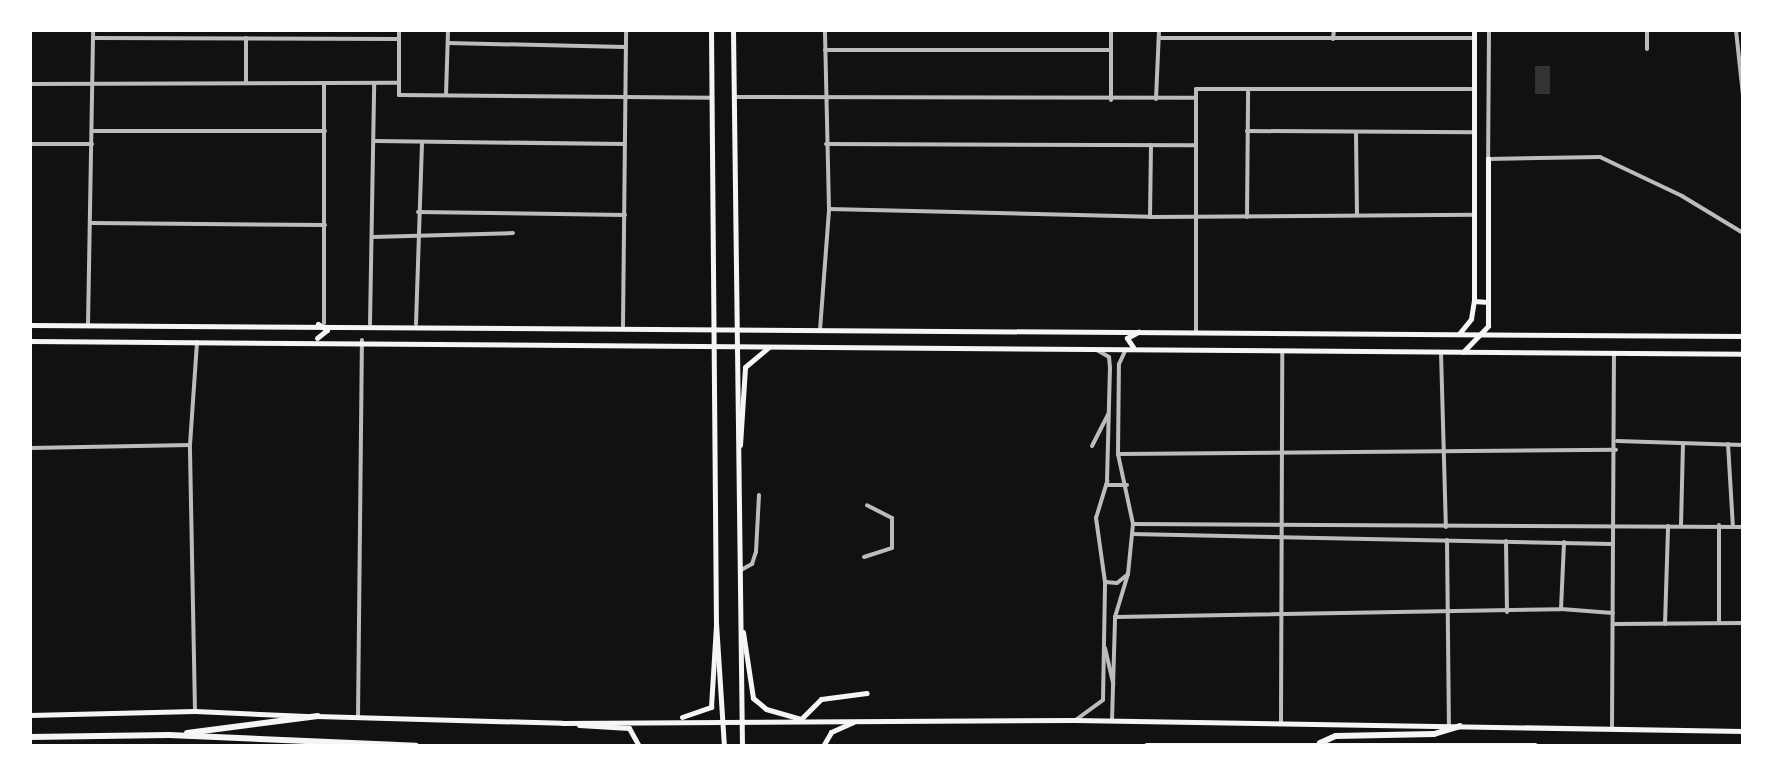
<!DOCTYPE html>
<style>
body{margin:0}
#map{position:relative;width:1773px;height:776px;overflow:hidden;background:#111;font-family:Georgia,serif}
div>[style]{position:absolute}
.water>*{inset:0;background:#333;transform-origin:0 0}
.minor>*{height:4px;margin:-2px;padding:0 2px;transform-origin:2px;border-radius:2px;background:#bcbcbc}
.secondary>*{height:4.5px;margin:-2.25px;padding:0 2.25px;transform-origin:2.25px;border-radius:2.25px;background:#f5f5f5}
.primary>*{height:5px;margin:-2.5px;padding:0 2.5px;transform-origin:2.5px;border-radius:2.5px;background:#f5f5f5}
.motorway>*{height:6px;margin:-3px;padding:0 3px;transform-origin:3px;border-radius:3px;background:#f5f5f5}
span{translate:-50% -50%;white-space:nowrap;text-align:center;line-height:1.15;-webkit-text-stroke:6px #fff;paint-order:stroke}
.frame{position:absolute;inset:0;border:32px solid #fff;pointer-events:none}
</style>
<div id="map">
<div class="water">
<div style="left:1535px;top:66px;width:15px;height:28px"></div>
</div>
<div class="minor">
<div style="left:399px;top:30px;width:65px;rotate:90deg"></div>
<div style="left:399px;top:95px;width:313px;rotate:0.5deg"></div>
<div style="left:1111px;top:30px;width:70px;rotate:90deg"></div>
<div style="left:1489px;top:30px;width:129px;rotate:90.4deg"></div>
<div style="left:1488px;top:159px;width:112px;rotate:-1deg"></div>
<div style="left:1600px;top:157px;width:91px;rotate:25.4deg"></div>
<div style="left:1682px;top:196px;width:71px;rotate:31.2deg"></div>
<div style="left:1736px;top:30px;width:66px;rotate:83.9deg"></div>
<div style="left:93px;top:38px;width:306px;rotate:0.2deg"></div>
<div style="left:246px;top:38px;width:44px;rotate:90deg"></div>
<div style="left:1159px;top:38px;width:315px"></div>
<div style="left:1333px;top:39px;width:9px;rotate:-84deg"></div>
<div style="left:448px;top:43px;width:177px;rotate:1.3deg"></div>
<div style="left:1647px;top:49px;width:19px;rotate:-90deg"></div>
<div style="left:825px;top:50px;width:286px"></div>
<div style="left:324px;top:83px;width:240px;rotate:90deg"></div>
<div style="left:30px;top:84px;width:368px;rotate:-0.2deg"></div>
<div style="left:446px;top:95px;width:65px;rotate:-88.2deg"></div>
<div style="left:735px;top:97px;width:461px;rotate:0.1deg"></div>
<div style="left:1156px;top:99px;width:69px;rotate:-87.5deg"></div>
<div style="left:93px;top:131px;width:232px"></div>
<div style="left:1247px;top:131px;width:225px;rotate:0.3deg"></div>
<div style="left:1356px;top:133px;width:81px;rotate:89.3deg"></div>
<div style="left:375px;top:141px;width:250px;rotate:0.7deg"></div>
<div style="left:30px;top:144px;width:62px"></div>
<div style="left:826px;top:144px;width:370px;rotate:0.2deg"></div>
<div style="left:829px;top:209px;width:321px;rotate:1.4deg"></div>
<div style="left:1150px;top:217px;width:324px;rotate:-0.4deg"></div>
<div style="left:418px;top:212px;width:207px;rotate:0.8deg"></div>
<div style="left:1150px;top:217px;width:72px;rotate:-89.2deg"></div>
<div style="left:1247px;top:217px;width:127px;rotate:-89.5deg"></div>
<div style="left:92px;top:223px;width:233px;rotate:0.5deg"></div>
<div style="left:372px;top:237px;width:141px;rotate:-1.6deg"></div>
<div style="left:370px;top:324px;width:240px;rotate:-89deg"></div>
<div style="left:416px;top:324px;width:182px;rotate:-88.1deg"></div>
<div style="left:88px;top:325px;width:295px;rotate:-89deg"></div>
<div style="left:623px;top:326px;width:296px;rotate:-89.4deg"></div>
<div style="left:820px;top:330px;width:121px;rotate:-85.7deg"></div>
<div style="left:829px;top:209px;width:179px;rotate:-91.3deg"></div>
<div style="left:1196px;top:332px;width:243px;rotate:-90deg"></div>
<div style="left:1196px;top:89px;width:275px"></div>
<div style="left:1441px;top:352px;width:175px;rotate:88.4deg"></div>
<div style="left:1617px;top:441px;width:126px;rotate:1.8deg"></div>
<div style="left:1728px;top:444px;width:83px;rotate:86.6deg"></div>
<div style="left:1092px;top:446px;width:36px;rotate:-63deg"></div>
<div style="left:30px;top:448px;width:160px;rotate:-1.1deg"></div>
<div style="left:1118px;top:454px;width:498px;rotate:-0.5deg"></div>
<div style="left:1106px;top:485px;width:21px"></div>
<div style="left:1133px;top:524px;width:610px;rotate:0.28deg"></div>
<div style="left:1681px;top:525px;width:80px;rotate:-88.6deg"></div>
<div style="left:1719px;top:525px;width:98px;rotate:90deg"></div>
<div style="left:1132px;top:534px;width:480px;rotate:1.2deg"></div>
<div style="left:1447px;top:540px;width:186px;rotate:89.4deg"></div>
<div style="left:1506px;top:541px;width:71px;rotate:89.2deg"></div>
<div style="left:864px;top:557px;width:29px;rotate:-18deg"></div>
<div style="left:892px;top:548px;width:30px;rotate:-90deg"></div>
<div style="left:892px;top:518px;width:28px;rotate:-153deg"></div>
<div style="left:741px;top:570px;width:13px;rotate:-29deg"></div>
<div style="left:752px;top:564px;width:13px;rotate:-72deg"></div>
<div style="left:756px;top:552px;width:57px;rotate:-87deg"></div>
<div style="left:1105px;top:582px;width:12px;rotate:5deg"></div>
<div style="left:1117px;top:583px;width:14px;rotate:-39deg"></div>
<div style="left:1561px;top:609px;width:67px;rotate:-87.4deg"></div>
<div style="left:1115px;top:617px;width:446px;rotate:-1deg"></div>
<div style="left:1561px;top:609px;width:52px;rotate:4.4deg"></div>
<div style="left:1615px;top:624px;width:128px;rotate:-0.4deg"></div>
<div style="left:1665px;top:624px;width:98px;rotate:-88.2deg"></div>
<div style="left:1105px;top:648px;width:37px;rotate:77deg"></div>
<div style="left:195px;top:711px;width:266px;rotate:-91.1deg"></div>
<div style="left:190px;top:445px;width:103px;rotate:-86.1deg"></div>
<div style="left:358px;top:717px;width:377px;rotate:-89.4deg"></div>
<div style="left:1077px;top:719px;width:32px;rotate:-36deg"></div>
<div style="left:1103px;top:700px;width:118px;rotate:-89deg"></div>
<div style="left:1105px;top:582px;width:65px;rotate:-98deg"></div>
<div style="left:1096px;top:518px;width:39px;rotate:-73deg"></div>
<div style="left:1107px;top:481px;width:113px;rotate:-88.5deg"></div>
<div style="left:1110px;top:368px;width:11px;rotate:-95deg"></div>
<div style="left:1109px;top:357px;width:14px;rotate:-150deg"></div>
<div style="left:1112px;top:721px;width:104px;rotate:-88.3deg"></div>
<div style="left:1115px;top:617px;width:45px;rotate:-73.2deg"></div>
<div style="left:1128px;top:574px;width:50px;rotate:-84.3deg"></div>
<div style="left:1133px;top:524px;width:72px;rotate:-102.1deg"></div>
<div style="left:1118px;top:454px;width:90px;rotate:-89.4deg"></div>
<div style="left:1119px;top:364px;width:14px;rotate:-65deg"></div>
<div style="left:1281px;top:722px;width:371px;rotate:-89.8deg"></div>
<div style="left:1612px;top:729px;width:376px;rotate:-89.7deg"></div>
</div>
<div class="secondary">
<div style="left:1474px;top:301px;width:14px;rotate:4deg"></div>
<div style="left:1459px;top:334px;width:19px;rotate:-51deg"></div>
<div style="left:1471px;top:319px;width:18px;rotate:-81deg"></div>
<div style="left:1474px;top:301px;width:271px;rotate:-90deg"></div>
<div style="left:1463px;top:352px;width:36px;rotate:-46deg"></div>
<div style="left:1488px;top:326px;width:167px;rotate:-90deg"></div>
</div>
<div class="primary">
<div style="left:711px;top:30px;width:593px;rotate:89.52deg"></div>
<div style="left:716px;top:623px;width:123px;rotate:86.3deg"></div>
<div style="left:733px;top:30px;width:716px;rotate:89.28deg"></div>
<div style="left:30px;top:325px;width:1713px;rotate:0.37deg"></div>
<div style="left:317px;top:338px;width:13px;rotate:-39deg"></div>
<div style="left:327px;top:330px;width:11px;rotate:-146deg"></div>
<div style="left:30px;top:341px;width:1713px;rotate:0.43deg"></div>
<div style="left:1133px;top:347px;width:11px;rotate:-124deg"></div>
<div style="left:1127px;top:338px;width:13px;rotate:-29deg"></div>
<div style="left:740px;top:445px;width:78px;rotate:-86.3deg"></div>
<div style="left:745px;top:367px;width:31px;rotate:-40deg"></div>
<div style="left:743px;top:632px;width:67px;rotate:81.4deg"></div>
<div style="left:753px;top:698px;width:17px;rotate:40deg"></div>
<div style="left:766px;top:709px;width:36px;rotate:16deg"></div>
<div style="left:801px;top:719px;width:28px;rotate:-45deg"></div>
<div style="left:821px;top:699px;width:46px;rotate:-7.4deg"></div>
<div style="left:30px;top:715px;width:165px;rotate:-1.4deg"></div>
<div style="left:195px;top:711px;width:112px;rotate:2.6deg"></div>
<div style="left:316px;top:716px;width:246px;rotate:1.6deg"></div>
<div style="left:562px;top:723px;width:512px;rotate:-0.34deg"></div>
<div style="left:1074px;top:720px;width:669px;rotate:0.94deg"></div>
<div style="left:682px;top:717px;width:31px;rotate:-19deg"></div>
<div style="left:711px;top:707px;width:82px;rotate:-86.5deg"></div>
<div style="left:579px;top:725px;width:50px;rotate:3.4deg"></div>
<div style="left:629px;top:728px;width:21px;rotate:61deg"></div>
<div style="left:823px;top:746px;width:16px;rotate:-60deg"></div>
<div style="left:831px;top:732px;width:24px;rotate:-24deg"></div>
</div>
<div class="motorway">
<div style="left:187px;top:733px;width:132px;rotate:-7.4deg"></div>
<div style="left:30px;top:737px;width:139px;rotate:-0.8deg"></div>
<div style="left:169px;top:735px;width:247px;rotate:2.5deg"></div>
<div style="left:1320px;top:743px;width:17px;rotate:-24deg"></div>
<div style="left:1336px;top:736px;width:98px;rotate:-1.2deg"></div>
<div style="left:1434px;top:734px;width:27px;rotate:-17deg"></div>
<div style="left:1147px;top:746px;width:388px"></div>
</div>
<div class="frame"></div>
</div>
